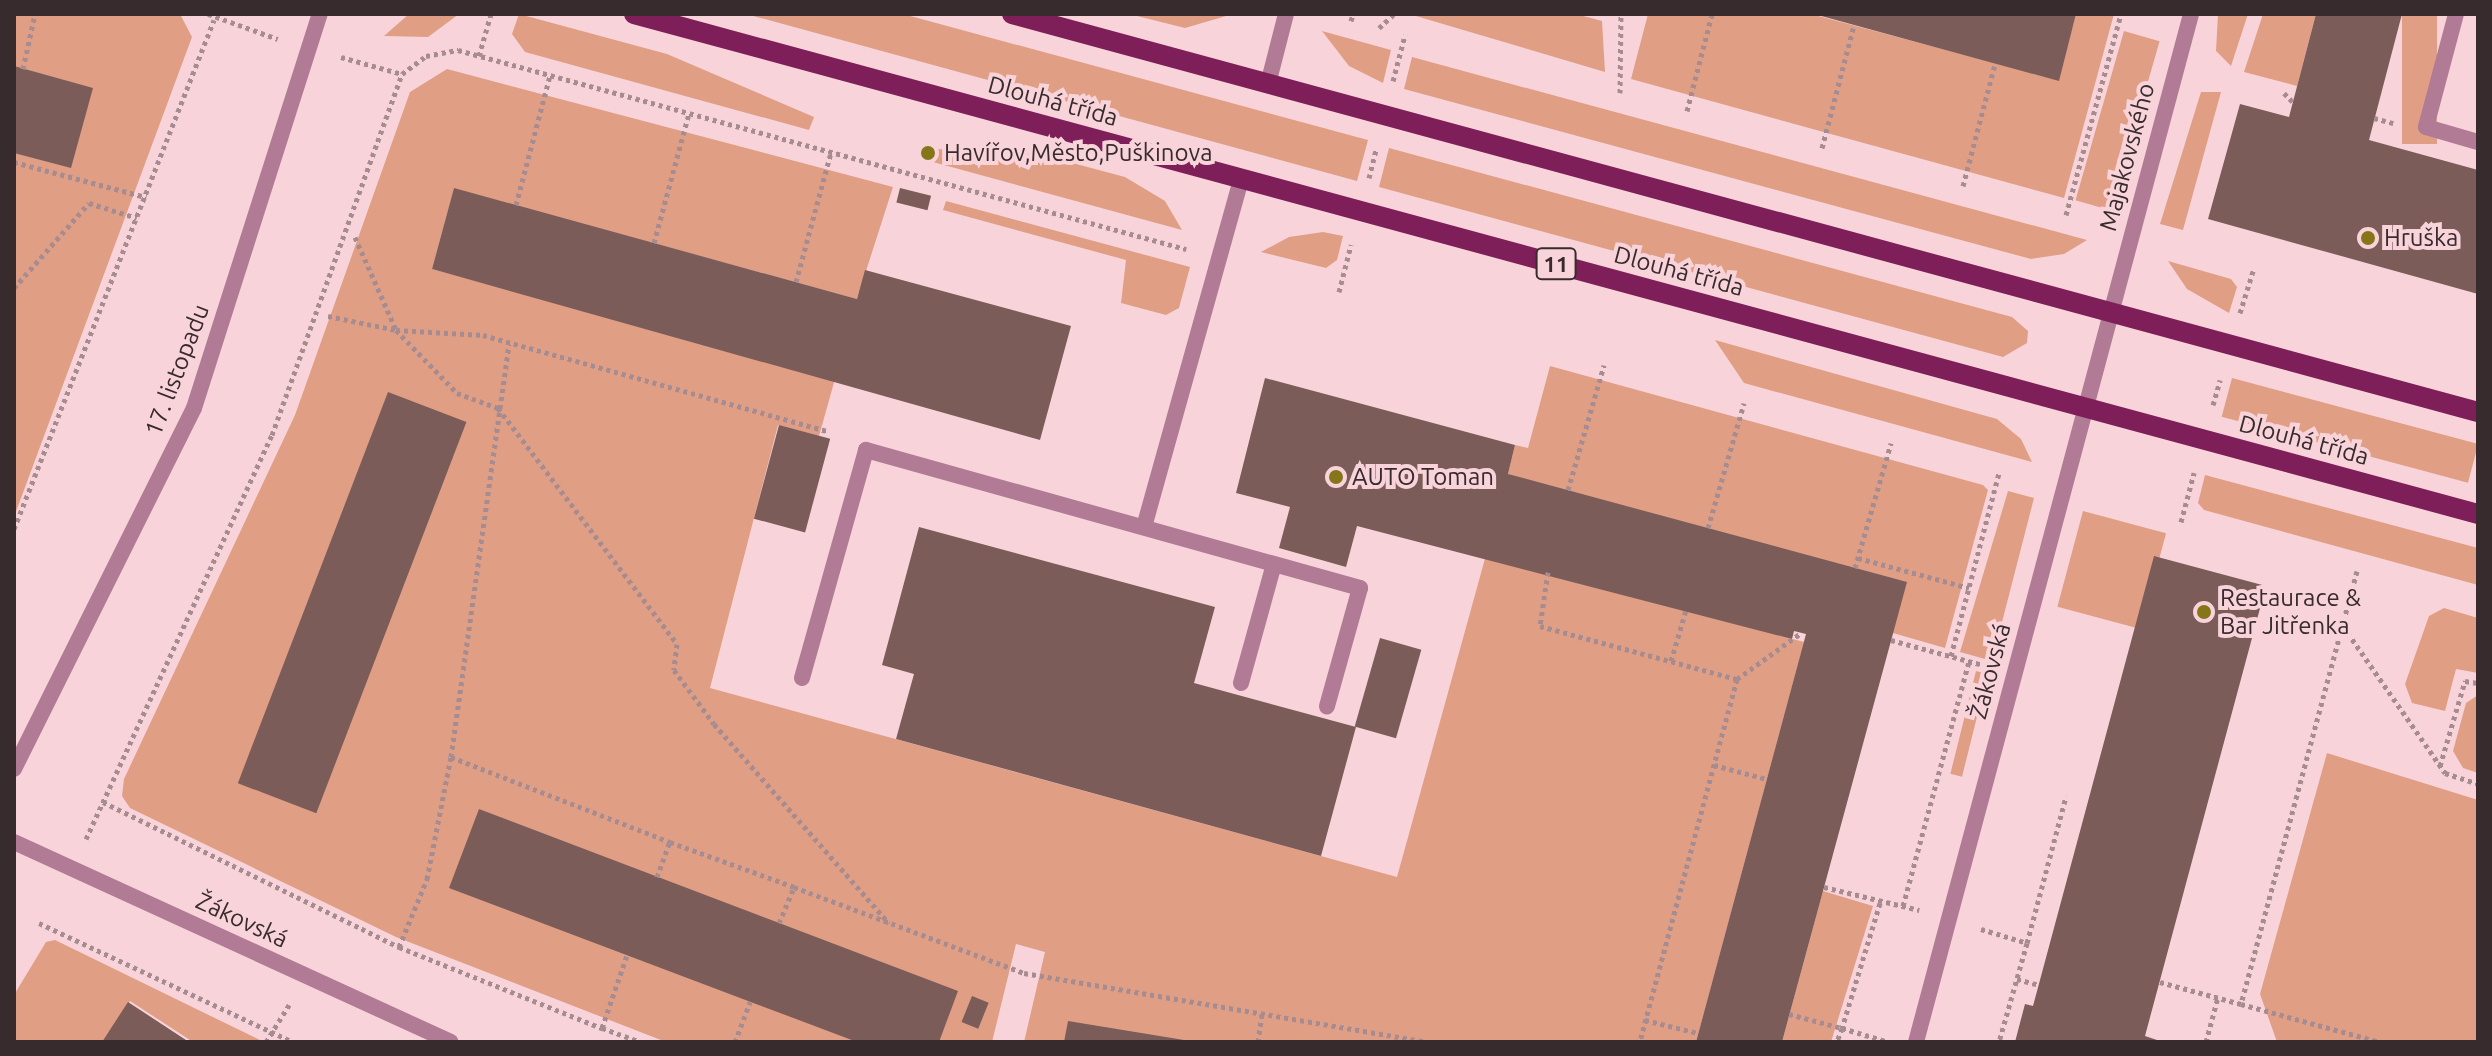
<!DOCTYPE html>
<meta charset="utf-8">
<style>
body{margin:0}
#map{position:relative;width:2492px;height:1056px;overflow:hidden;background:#f8d4da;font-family:Ubuntu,sans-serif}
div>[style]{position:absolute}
.green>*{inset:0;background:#e09f84;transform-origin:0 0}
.building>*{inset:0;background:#7b5c59;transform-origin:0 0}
.path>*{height:5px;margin-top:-2.5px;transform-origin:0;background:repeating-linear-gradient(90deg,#a68c90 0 4px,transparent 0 8px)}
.service>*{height:16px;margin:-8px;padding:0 8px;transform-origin:8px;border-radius:8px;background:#b17b96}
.minor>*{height:16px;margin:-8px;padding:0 8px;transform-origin:8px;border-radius:8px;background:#b17b96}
.tertiary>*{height:16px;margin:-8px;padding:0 8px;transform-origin:8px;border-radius:8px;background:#b17b96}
.primary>*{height:20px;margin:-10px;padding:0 10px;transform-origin:10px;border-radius:10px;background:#7f1f5a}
.dots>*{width:22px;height:22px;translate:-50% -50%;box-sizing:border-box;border:4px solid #f8d4da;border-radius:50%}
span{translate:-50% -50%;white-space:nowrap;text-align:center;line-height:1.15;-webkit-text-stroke:8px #f8d4da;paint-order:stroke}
.shield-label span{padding:2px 6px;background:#f8d4da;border:2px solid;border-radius:6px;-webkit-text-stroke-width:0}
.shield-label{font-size:22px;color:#382b2d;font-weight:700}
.street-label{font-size:24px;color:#382b2d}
.poi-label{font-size:24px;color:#382b2d}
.left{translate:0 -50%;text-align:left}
.frame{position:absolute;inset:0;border:16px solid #382b2d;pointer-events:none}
</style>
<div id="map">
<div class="green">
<div style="clip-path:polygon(14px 14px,180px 14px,192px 37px,14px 517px)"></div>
<div style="clip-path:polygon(409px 14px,459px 14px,428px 37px,384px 36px)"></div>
<div style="clip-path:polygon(519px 14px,667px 54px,814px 117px,809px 130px,525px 52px,512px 34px)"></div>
<div style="clip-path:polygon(746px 14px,903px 14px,1368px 140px,1357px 181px)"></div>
<div style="clip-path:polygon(1129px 14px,1233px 14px,1185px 28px)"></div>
<div style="clip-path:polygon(1409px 14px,1576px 14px,1602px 21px,1605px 72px)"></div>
<div style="clip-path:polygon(1648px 14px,1811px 14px,2058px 80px,2076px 14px,2114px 14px,2064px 198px,1631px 79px)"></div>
<div style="clip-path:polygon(2218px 14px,2248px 14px,2231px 66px,2216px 51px)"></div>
<div style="clip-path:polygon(2263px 14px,2316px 14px,2297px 86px,2244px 72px)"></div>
<div style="left:2402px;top:14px;width:35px;height:130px"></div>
<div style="clip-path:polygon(1322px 31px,1391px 50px,1383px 83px,1349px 66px)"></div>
<div style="left:2124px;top:31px;width:37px;height:176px;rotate:16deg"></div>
<div style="clip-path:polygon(1412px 57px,2087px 240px,2064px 254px,2031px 259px,1404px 89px)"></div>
<div style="clip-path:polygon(447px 69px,893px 187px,857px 299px,454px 189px,432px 269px,835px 379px,819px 436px,778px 425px,710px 688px,1397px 877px,1486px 555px,1804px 642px,1696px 1042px,1024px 1042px,1045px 952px,1016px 944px,992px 1042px,666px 1042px,396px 937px,130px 808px,122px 796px,124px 779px,295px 415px,410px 92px)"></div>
<div style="clip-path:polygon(2201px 92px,2221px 92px,2183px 230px,2160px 224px)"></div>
<div style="clip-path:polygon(1389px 148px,2012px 317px,2028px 331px,2027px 343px,2003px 357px,1379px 187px)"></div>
<div style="clip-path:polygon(936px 149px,1039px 154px,1125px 177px,1165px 201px,1182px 230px,933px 162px)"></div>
<div style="clip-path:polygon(946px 201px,1190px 267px,1179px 308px,1166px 315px,1121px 303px,1126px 260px,943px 210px)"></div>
<div style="clip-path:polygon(1323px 232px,1343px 236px,1337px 260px,1326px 268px,1261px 252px,1289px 237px)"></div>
<div style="clip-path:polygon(2168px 261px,2231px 279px,2237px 287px,2229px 313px,2187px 289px)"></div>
<div style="clip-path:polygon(1715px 340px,1997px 419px,2021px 439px,2032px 462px,1744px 383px)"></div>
<div style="clip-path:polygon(1550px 366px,1983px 485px,1988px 490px,1945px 648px,1893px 633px,1508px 474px,1515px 445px,1528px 448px)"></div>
<div style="left:2232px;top:378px;width:255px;height:40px;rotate:15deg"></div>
<div style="clip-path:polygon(2205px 475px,2478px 548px,2478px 585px,2204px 510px,2198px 503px)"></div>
<div style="clip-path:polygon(2008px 491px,2034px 498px,1992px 661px,1960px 652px)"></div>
<div style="left:2083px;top:511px;width:86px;height:99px;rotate:15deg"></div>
<div style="clip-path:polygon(2444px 608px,2478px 618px,2478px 673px,2456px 669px,2445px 711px,2412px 703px,2405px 684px,2429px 616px)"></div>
<div style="left:1976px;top:671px;width:12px;height:106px;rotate:14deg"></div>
<div style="clip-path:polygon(2478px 695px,2478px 773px,2463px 768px,2453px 751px,2466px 703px)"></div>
<div style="clip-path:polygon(2327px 753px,2478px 800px,2478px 1042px,2277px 1042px,2260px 994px)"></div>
<div style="clip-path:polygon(1823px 891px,1873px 906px,1831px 1042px,1782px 1042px)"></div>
<div style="clip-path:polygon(55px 940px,264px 1042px,193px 1042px,130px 1001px,102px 1042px,14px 1042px,14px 995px,46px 942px)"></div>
</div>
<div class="building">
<div style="clip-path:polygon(1814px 14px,2076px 14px,2059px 81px)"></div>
<div style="clip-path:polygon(2316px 14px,2402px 14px,2369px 140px,2478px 170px,2478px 294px,2208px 219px,2240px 104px,2289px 117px)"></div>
<div style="clip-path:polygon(14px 66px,93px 88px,71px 168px,14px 153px)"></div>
<div style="clip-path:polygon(454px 188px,857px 299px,865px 270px,1071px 326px,1040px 440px,432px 269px)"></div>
<div style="left:900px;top:188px;width:32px;height:15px;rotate:14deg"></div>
<div style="clip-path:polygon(1265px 378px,1515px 445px,1508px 474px,1907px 582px,1782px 1042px,1696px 1042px,1806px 634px,1794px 631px,1792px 639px,1357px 526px,1346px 567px,1279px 548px,1290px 507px,1236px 493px)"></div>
<div style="left:388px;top:392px;width:84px;height:419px;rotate:21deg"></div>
<div style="left:779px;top:425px;width:53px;height:97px;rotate:15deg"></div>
<div style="clip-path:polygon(919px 527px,1215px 607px,1194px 683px,1356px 727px,1321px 856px,896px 739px,914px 674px,882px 665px)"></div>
<div style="clip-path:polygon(2154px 556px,2266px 586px,2145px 1036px,2163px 1042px,2015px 1042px,2025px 1004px,2033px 1006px)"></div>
<div style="left:1380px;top:638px;width:43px;height:92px;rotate:16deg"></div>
<div style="clip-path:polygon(479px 809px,958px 991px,939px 1042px,857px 1042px,449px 888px)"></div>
<div style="left:972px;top:996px;width:18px;height:28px;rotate:22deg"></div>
<div style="clip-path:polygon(128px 1002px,189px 1042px,102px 1042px)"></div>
<div style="clip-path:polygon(1068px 1021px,1184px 1040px,1184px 1042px,1064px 1042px)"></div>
</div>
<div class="path">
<div style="left:208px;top:14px;width:74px;rotate:19.7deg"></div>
<div style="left:1351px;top:21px;width:7px;rotate:-74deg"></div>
<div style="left:1379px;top:28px;width:21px;rotate:-43deg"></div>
<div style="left:479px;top:56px;width:44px;rotate:-74.1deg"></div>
<div style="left:341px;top:57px;width:63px;rotate:15.6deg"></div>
<div style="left:23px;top:69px;width:56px;rotate:-77.7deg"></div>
<div style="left:1393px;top:81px;width:48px;rotate:-75.4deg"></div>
<div style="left:1620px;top:93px;width:79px;rotate:-89.3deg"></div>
<div style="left:2284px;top:93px;width:13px;rotate:45deg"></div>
<div style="left:1687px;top:111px;width:100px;rotate:-75.5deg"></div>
<div style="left:2374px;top:118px;width:20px;rotate:15deg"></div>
<div style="left:1822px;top:148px;width:127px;rotate:-75.4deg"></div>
<div style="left:14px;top:162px;width:137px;rotate:14.9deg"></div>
<div style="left:1369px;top:178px;width:30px;rotate:-76deg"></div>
<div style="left:1963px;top:186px;width:126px;rotate:-75.3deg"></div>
<div style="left:516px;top:205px;width:134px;rotate:-75.3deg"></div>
<div style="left:2066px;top:215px;width:208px;rotate:-74.7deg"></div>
<div style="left:355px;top:237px;width:102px;rotate:66.2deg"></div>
<div style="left:396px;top:330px;width:88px;rotate:45.9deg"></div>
<div style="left:457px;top:393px;width:44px;rotate:20.1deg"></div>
<div style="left:498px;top:408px;width:296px;rotate:52.8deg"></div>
<div style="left:677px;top:644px;width:26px;rotate:97deg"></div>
<div style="left:674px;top:670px;width:67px;rotate:53.5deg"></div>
<div style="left:714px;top:724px;width:265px;rotate:48.7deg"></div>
<div style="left:654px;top:243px;width:135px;rotate:-74.9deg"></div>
<div style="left:796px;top:282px;width:135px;rotate:-74.9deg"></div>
<div style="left:14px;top:288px;width:113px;rotate:-48.6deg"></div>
<div style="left:89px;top:203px;width:50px;rotate:17.4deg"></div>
<div style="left:1339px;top:292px;width:49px;rotate:-75.7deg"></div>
<div style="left:2240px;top:313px;width:47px;rotate:-72.7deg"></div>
<div style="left:328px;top:316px;width:69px;rotate:11.6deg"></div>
<div style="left:396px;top:330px;width:87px;rotate:3.3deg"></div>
<div style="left:483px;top:335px;width:357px;rotate:15.6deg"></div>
<div style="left:2213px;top:405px;width:26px;rotate:-74deg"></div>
<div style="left:1568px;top:490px;width:130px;rotate:-73.9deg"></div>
<div style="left:2181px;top:522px;width:51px;rotate:-75.1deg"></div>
<div style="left:1708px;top:528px;width:130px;rotate:-73.9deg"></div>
<div style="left:14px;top:529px;width:547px;rotate:-68.55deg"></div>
<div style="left:1858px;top:558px;width:115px;rotate:15.1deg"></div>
<div style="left:1855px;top:568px;width:130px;rotate:-73.9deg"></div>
<div style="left:2357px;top:571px;width:448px;rotate:105deg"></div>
<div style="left:2241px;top:1004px;width:144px;rotate:15.3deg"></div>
<div style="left:1548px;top:572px;width:55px;rotate:98.4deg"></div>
<div style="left:1540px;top:626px;width:204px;rotate:15.1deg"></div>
<div style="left:1737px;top:679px;width:376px;rotate:105deg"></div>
<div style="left:2343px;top:626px;width:179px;rotate:55.2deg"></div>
<div style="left:2445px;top:773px;width:35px;rotate:18deg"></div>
<div style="left:1891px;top:640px;width:95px;rotate:15.2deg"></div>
<div style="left:1951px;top:656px;width:189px;rotate:-75.3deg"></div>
<div style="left:1671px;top:661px;width:53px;rotate:-73.6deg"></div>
<div style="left:1737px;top:679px;width:79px;rotate:-35.7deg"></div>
<div style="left:451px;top:757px;width:417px;rotate:-82deg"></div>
<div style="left:1714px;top:765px;width:55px;rotate:14.8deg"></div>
<div style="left:2440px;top:766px;width:89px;rotate:-73.6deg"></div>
<div style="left:2465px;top:681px;width:13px;rotate:9deg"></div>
<div style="left:103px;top:802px;width:330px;rotate:26.1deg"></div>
<div style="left:399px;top:947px;width:74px;rotate:-67.6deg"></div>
<div style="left:427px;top:879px;width:124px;rotate:-78.9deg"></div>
<div style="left:451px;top:757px;width:235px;rotate:21.2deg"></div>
<div style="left:86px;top:839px;width:445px;rotate:-65.3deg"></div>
<div style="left:272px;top:435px;width:384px;rotate:-70.2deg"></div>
<div style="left:402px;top:74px;width:30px;rotate:-37deg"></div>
<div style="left:426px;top:56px;width:33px;rotate:-11deg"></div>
<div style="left:458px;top:50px;width:755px;rotate:15.29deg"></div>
<div style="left:657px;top:877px;width:37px;rotate:-70deg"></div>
<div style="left:670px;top:842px;width:132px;rotate:19.9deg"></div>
<div style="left:1824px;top:887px;width:98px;rotate:13.6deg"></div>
<div style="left:1880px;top:903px;width:131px;rotate:106.9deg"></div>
<div style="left:1842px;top:1028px;width:45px;rotate:16.8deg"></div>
<div style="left:1903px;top:906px;width:254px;rotate:-74.9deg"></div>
<div style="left:39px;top:923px;width:280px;rotate:25.1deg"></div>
<div style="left:779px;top:923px;width:39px;rotate:-67deg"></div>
<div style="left:794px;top:887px;width:246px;rotate:20.5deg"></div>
<div style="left:1024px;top:973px;width:408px;rotate:9.7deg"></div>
<div style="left:1981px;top:929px;width:48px;rotate:16.9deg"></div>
<div style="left:2027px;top:943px;width:103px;rotate:105.8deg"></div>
<div style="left:2027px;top:943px;width:152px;rotate:-75.1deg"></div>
<div style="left:399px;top:947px;width:219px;rotate:21.8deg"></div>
<div style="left:602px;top:1028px;width:77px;rotate:-71.1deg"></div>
<div style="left:2017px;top:979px;width:23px;rotate:15deg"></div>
<div style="left:2160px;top:982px;width:84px;rotate:15.2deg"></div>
<div style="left:1789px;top:1014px;width:55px;rotate:14.8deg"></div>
<div style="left:1842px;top:1028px;width:15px;rotate:110deg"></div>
<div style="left:1645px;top:1020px;width:55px;rotate:13.8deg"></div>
<div style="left:602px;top:1028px;width:41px;rotate:19.7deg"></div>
<div style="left:266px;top:1042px;width:44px;rotate:-58.1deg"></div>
<div style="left:735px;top:1042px;width:43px;rotate:-69.4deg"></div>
<div style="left:1258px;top:1042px;width:28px;rotate:-82deg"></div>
<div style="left:2206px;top:1042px;width:47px;rotate:-75.1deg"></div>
</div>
<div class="service">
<div style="left:1144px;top:527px;width:361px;rotate:-74.4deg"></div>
<div style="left:802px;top:678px;width:237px;rotate:-74.3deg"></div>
<div style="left:866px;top:450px;width:513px;rotate:15.61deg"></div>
<div style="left:1360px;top:588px;width:123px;rotate:105.6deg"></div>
<div style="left:1241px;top:683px;width:123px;rotate:-74.5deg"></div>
</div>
<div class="minor">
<div style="left:2456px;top:14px;width:117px;rotate:104.9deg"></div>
<div style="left:2426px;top:127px;width:54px;rotate:16.1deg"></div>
<div style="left:1268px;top:84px;width:72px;rotate:-75.6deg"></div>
<div style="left:14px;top:842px;width:480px;rotate:24.6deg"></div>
<div style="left:1916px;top:1042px;width:1064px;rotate:-75.02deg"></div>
</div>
<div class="tertiary">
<div style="left:14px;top:769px;width:403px;rotate:-63.5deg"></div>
<div style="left:194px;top:408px;width:414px;rotate:-72.3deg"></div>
</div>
<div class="primary">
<div style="left:634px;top:14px;width:1911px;rotate:15.17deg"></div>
<div style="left:1012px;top:14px;width:1519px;rotate:15.19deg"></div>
</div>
<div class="dots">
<div style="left:928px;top:153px;background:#86761a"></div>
<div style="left:2368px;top:238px;background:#86761a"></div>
<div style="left:1336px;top:477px;background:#86761a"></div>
<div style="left:2204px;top:612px;background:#86761a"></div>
</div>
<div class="shield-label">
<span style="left:1556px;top:264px">11</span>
</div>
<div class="street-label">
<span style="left:1053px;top:101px;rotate:15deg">Dlouhá třída</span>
<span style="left:2127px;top:157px;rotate:-75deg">Majakovského</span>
<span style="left:1679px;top:271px;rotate:15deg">Dlouhá třída</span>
<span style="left:177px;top:370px;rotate:-69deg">17. listopadu</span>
<span style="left:2304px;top:440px;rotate:15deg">Dlouhá třída</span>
<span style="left:1990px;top:671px;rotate:-75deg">Žákovská</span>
<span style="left:242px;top:920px;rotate:25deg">Žákovská</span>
</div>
<div class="poi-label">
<span class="left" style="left:944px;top:153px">Havířov,Město,Puškinova</span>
<span class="left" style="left:2384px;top:238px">Hruška</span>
<span class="left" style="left:1352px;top:477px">AUTO Toman</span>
<span class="left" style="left:2220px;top:612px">Restaurace &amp;<br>Bar Jitřenka</span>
</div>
<div class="frame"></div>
</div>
